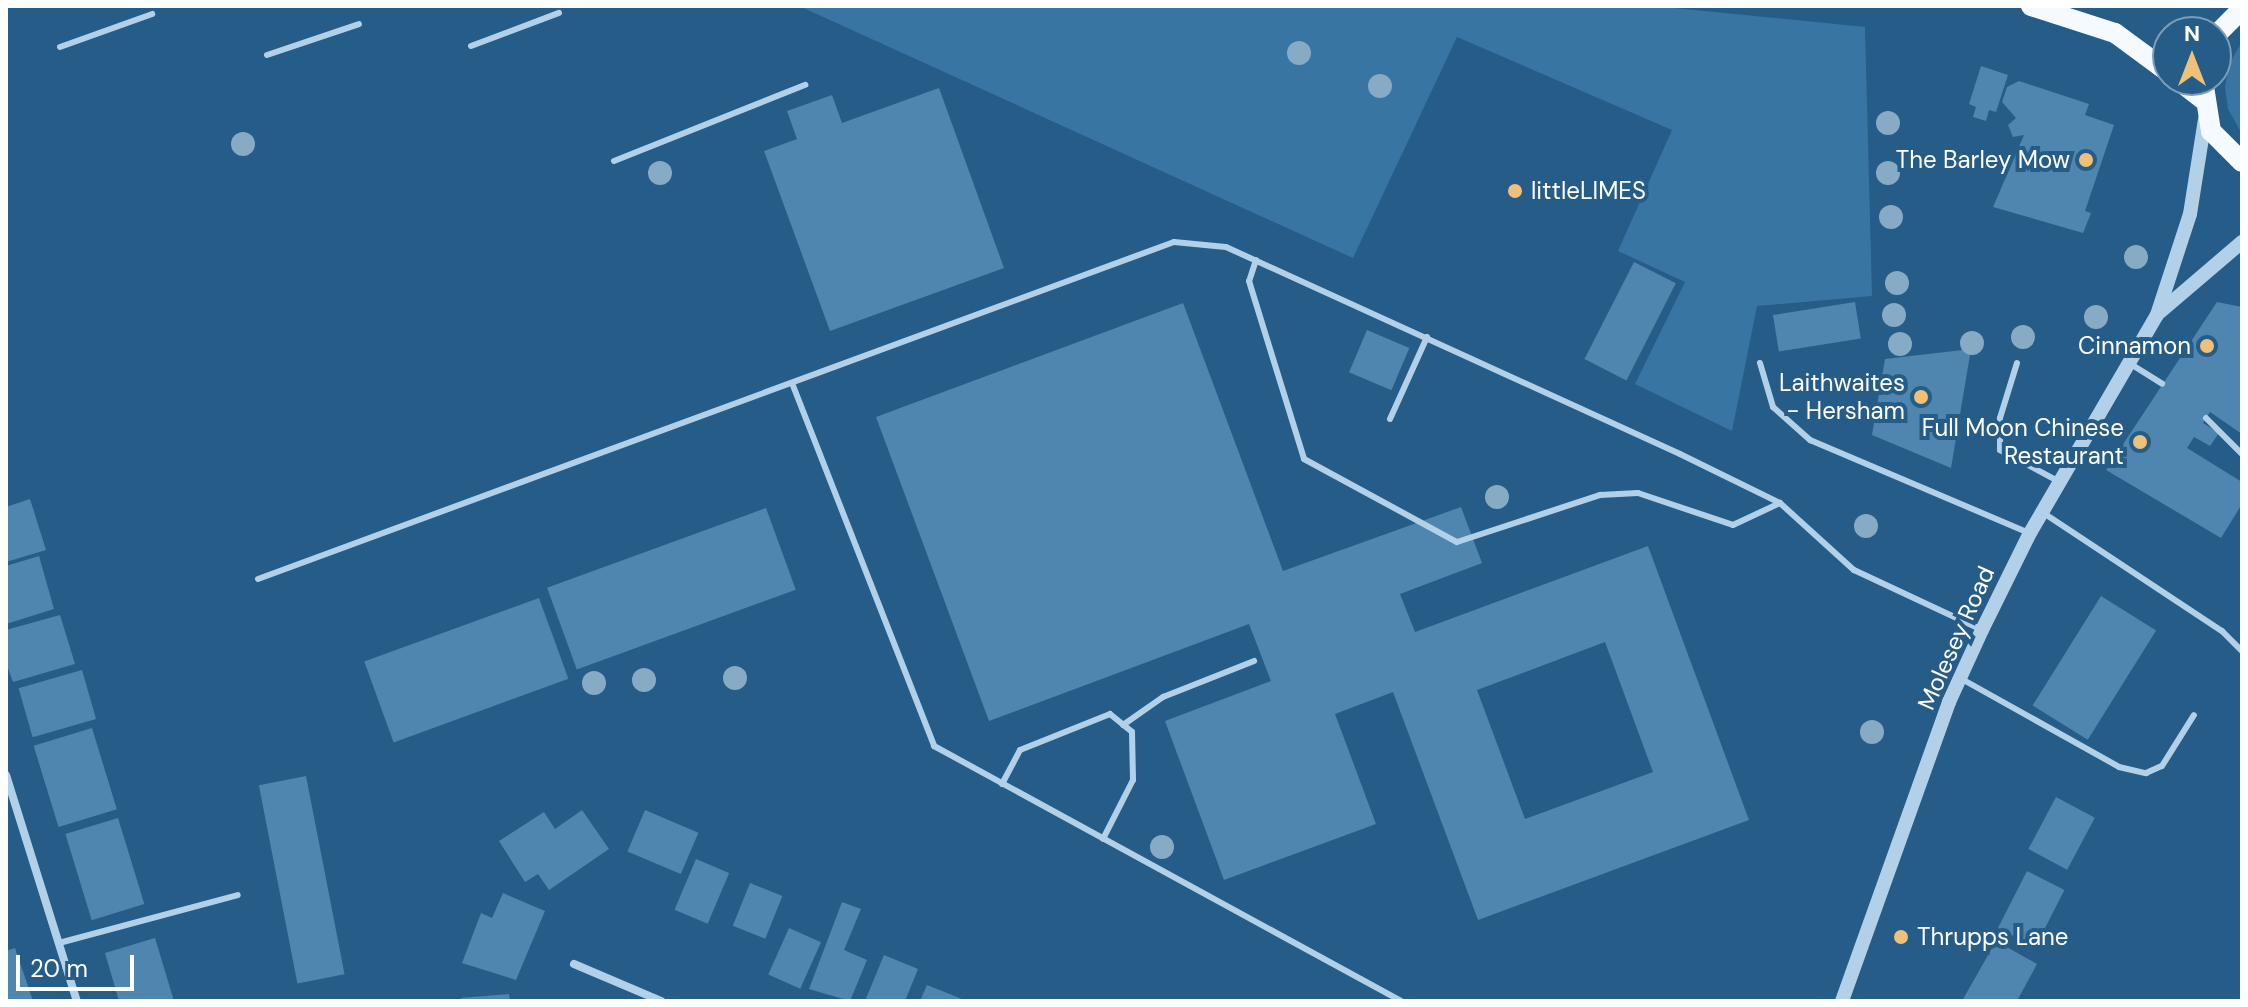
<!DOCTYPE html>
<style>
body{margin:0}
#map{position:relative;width:2248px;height:1007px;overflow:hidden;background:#265c88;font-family:"DM Sans",sans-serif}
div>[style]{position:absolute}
.green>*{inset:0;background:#3875a3}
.building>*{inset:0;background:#4f86af;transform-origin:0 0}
.service>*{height:6px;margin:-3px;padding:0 3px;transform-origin:3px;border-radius:3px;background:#b2d1e9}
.minor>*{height:8px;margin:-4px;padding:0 4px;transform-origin:4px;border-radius:4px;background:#b2d1e9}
.tertiary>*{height:14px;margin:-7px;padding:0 7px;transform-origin:7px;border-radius:7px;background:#b2d1e9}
.primary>*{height:20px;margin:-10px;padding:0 10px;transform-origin:10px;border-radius:10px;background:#f5fafe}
.trees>*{width:24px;height:24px;margin:-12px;border-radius:50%;background:#87aac5}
.dots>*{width:22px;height:22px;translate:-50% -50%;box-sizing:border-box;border:4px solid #265c88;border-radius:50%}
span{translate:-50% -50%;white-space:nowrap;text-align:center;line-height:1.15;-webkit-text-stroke:8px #265c88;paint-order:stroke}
.poi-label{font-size:24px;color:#fff}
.right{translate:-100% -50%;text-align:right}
.left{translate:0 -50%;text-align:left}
.street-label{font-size:24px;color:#fff}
.frame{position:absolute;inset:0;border:8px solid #fff;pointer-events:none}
.north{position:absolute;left:2152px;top:16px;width:80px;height:80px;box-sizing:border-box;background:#265c88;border:2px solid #7d9db8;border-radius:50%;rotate:0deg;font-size:22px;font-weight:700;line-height:32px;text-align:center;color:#fff}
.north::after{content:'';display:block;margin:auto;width:28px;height:36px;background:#f1c078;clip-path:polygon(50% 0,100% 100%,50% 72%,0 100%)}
.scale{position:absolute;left:16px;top:955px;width:118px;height:36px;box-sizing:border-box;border:4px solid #fff;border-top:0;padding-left:10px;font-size:24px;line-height:28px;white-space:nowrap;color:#fff;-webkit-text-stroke:6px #265c88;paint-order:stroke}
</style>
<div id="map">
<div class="green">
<div style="clip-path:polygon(799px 6px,1654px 6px,1865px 27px,1872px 296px,1757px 306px,1732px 431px,1635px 384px,1685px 282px,1618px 251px,1672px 130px,1457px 37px,1353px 258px)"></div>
<div style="clip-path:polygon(2242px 42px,2242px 134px,2228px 109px,2225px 87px,2229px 64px)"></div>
</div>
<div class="building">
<div style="clip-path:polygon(1981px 66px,2008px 75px,1996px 112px,1989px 110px,1986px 121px,1973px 117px,1976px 107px,1969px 104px)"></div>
<div style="clip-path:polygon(2019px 81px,2089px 104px,2085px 115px,2114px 125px,2085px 211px,2091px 213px,2083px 233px,1993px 207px,2024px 135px,2013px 137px,2008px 125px,2016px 118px,2002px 102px,2007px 87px)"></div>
<div style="clip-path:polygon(939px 88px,1004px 268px,830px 331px,764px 151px,797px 139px,787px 111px,832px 95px,842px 123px)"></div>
<div style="left:1634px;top:262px;width:47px;height:109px;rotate:27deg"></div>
<div style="left:1855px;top:302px;width:37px;height:83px;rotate:81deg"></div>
<div style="clip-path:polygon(2217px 302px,2242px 307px,2242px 434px,2210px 412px,2203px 423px,2219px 433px,2210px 446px,2194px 437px,2187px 448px,2242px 482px,2242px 504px,2221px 538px,2106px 470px)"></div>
<div style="clip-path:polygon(evenodd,1183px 303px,1283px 571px,1461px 507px,1482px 563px,1400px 594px,1415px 632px,1648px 546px,1749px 820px,1478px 920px,1393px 692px,1335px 714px,1376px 824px,1224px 880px,1165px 721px,1271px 681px,1249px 624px,989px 721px,876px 417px,1183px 303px,1605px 642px,1653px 772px,1525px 819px,1477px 690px,1605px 642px)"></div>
<div style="left:1367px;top:330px;width:46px;height:46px;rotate:23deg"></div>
<div style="clip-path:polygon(1971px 349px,1951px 468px,1872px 435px,1885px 359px)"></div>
<div style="clip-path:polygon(30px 499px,46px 550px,6px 562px,6px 507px)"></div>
<div style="left:766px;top:508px;width:87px;height:233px;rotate:70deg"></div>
<div style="clip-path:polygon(39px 556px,54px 609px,6px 624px,6px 566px)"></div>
<div style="left:2101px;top:596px;width:65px;height:129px;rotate:32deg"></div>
<div style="left:539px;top:598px;width:86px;height:186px;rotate:70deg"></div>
<div style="clip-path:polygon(60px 615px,75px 664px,13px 682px,6px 663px,6px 630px)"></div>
<div style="left:82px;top:670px;width:51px;height:66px;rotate:74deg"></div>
<div style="left:92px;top:728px;width:85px;height:61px;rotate:73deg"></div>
<div style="left:306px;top:776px;width:202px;height:48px;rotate:79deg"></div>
<div style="left:2056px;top:797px;width:44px;height:59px;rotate:28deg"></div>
<div style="clip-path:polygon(582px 810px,609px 849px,549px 890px,538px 874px,525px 882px,499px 841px,544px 812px,555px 829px)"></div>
<div style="left:645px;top:810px;width:58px;height:45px;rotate:23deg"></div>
<div style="left:118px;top:818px;width:90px;height:55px;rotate:73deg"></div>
<div style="left:696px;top:859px;width:36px;height:55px;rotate:23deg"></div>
<div style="left:2027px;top:871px;width:42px;height:64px;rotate:27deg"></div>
<div style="left:750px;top:883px;width:35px;height:46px;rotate:22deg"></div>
<div style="clip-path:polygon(503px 893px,545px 911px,516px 980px,462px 963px,481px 913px,492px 918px)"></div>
<div style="clip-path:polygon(842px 902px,861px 909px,844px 950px,867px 960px,850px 1001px,809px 989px)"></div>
<div style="left:789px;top:928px;width:35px;height:51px;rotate:24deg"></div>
<div style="clip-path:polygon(155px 938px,174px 1001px,119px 1001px,105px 953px)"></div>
<div style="clip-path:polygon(1996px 941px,2037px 964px,2017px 1001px,1962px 1001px)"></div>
<div style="clip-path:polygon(15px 948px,33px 1001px,6px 1001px,6px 951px)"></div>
<div style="clip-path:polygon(884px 955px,918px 969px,905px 1001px,865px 1001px)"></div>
<div style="clip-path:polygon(927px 985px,967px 1001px,920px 1001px)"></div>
<div style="clip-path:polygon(509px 994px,510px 1001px,462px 1001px,461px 998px)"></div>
</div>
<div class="service">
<div style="left:471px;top:46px;width:94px;rotate:-20.6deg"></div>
<div style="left:60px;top:47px;width:98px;rotate:-19.7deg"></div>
<div style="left:267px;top:55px;width:97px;rotate:-18.6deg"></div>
<div style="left:614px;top:161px;width:206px;rotate:-21.7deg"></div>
<div style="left:1256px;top:260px;width:22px;rotate:108deg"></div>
<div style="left:1249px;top:281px;width:186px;rotate:72.8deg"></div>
<div style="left:1304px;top:459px;width:174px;rotate:28.5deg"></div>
<div style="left:1457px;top:542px;width:151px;rotate:-18.2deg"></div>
<div style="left:1600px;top:495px;width:38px;rotate:-3deg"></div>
<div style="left:1638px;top:493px;width:100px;rotate:18.6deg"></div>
<div style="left:1733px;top:525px;width:52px;rotate:-25.1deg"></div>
<div style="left:1760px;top:363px;width:46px;rotate:73.5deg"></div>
<div style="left:1773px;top:407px;width:50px;rotate:41.7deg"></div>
<div style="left:1810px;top:440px;width:236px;rotate:23deg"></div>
<div style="left:2017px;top:363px;width:58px;rotate:107.2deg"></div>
<div style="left:2000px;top:418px;width:32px;rotate:90deg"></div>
<div style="left:2000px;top:450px;width:68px;rotate:28.1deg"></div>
<div style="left:2129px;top:363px;width:39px;rotate:32deg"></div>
<div style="left:792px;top:383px;width:390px;rotate:68.6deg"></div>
<div style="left:934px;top:746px;width:532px;rotate:28.64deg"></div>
<div style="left:2206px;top:418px;width:51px;rotate:45deg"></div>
<div style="left:1390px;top:419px;width:90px;rotate:-65.7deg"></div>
<div style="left:2042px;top:512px;width:216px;rotate:33.5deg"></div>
<div style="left:2222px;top:631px;width:28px;rotate:45deg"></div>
<div style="left:258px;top:579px;width:976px;rotate:-20.2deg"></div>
<div style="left:1174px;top:242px;width:52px;rotate:5.5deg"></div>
<div style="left:1226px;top:247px;width:499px;rotate:24.5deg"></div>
<div style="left:1680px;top:454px;width:111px;rotate:26.1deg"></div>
<div style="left:1780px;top:503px;width:100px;rotate:42.2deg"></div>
<div style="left:1854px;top:570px;width:141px;rotate:25.1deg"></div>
<div style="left:1960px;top:678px;width:182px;rotate:29.2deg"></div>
<div style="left:2119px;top:767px;width:28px;rotate:13deg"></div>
<div style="left:2146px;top:773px;width:17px;rotate:-24deg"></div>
<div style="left:2162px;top:766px;width:60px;rotate:-57.9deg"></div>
<div style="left:1123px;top:725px;width:49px;rotate:-35deg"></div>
<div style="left:1163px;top:697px;width:98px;rotate:-21.6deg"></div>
<div style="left:1002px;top:784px;width:38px;rotate:-62deg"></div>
<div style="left:1020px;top:750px;width:97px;rotate:-21.8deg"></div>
<div style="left:1110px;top:714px;width:28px;rotate:39deg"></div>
<div style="left:1132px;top:732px;width:48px;rotate:88.8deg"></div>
<div style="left:1133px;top:780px;width:66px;rotate:117deg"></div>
<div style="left:59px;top:943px;width:185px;rotate:-15deg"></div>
</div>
<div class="minor">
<div style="left:6px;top:775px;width:237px;rotate:72.6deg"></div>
<div style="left:574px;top:964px;width:95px;rotate:23deg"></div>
</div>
<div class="tertiary">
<div style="left:2160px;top:312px;width:108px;rotate:-40.5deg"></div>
<div style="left:1842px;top:1001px;width:318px;rotate:-70.3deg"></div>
<div style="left:1949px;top:702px;width:79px;rotate:-65.4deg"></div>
<div style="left:1982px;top:630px;width:108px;rotate:-63.7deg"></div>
<div style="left:2030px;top:533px;width:252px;rotate:-59.8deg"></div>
<div style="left:2157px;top:315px;width:106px;rotate:-71.9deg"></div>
<div style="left:2190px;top:214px;width:96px;rotate:-81deg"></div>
</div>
<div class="primary">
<div style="left:2031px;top:6px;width:88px;rotate:17.8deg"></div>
<div style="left:2115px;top:33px;width:66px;rotate:36.3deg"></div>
<div style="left:2216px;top:35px;width:37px;rotate:-45deg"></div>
<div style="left:2178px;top:80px;width:31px;rotate:38deg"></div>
<div style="left:2203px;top:80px;width:52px;rotate:81.1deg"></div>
<div style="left:2211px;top:131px;width:44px;rotate:45deg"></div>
</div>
<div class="trees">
<div style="left:1299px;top:53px"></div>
<div style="left:1380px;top:86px"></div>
<div style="left:1888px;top:123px"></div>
<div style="left:243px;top:144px"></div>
<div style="left:660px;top:173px"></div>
<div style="left:1888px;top:173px"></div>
<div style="left:1891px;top:217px"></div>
<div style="left:2136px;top:257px"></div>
<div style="left:1897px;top:283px"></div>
<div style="left:1894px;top:315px"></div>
<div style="left:2096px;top:317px"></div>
<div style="left:2023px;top:337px"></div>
<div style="left:1972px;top:343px"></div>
<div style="left:1900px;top:344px"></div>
<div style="left:1497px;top:497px"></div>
<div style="left:1866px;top:526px"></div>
<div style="left:735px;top:678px"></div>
<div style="left:644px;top:680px"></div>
<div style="left:594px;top:683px"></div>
<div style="left:1872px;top:732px"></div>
<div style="left:1162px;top:847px"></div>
</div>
<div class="dots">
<div style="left:2086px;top:160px;background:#f1c078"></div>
<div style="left:1515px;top:191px;background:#f1c078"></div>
<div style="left:2207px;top:346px;background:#f1c078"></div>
<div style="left:1921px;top:397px;background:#f1c078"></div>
<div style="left:2140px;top:442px;background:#f1c078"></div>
<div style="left:1901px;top:937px;background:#f1c078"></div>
</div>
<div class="poi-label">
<span class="right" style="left:2070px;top:160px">The Barley Mow</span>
<span class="left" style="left:1531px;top:191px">littleLIMES</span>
<span class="right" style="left:2191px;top:346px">Cinnamon</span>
<span class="right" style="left:1905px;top:397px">Laithwaites<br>- Hersham</span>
<span class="right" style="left:2124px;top:442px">Full Moon Chinese<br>Restaurant</span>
<span class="left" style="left:1917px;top:937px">Thrupps Lane</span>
</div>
<div class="street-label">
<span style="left:1956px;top:638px;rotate:-66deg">Molesey Road</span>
</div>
<div class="frame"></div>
<div class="north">N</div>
<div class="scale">20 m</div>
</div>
